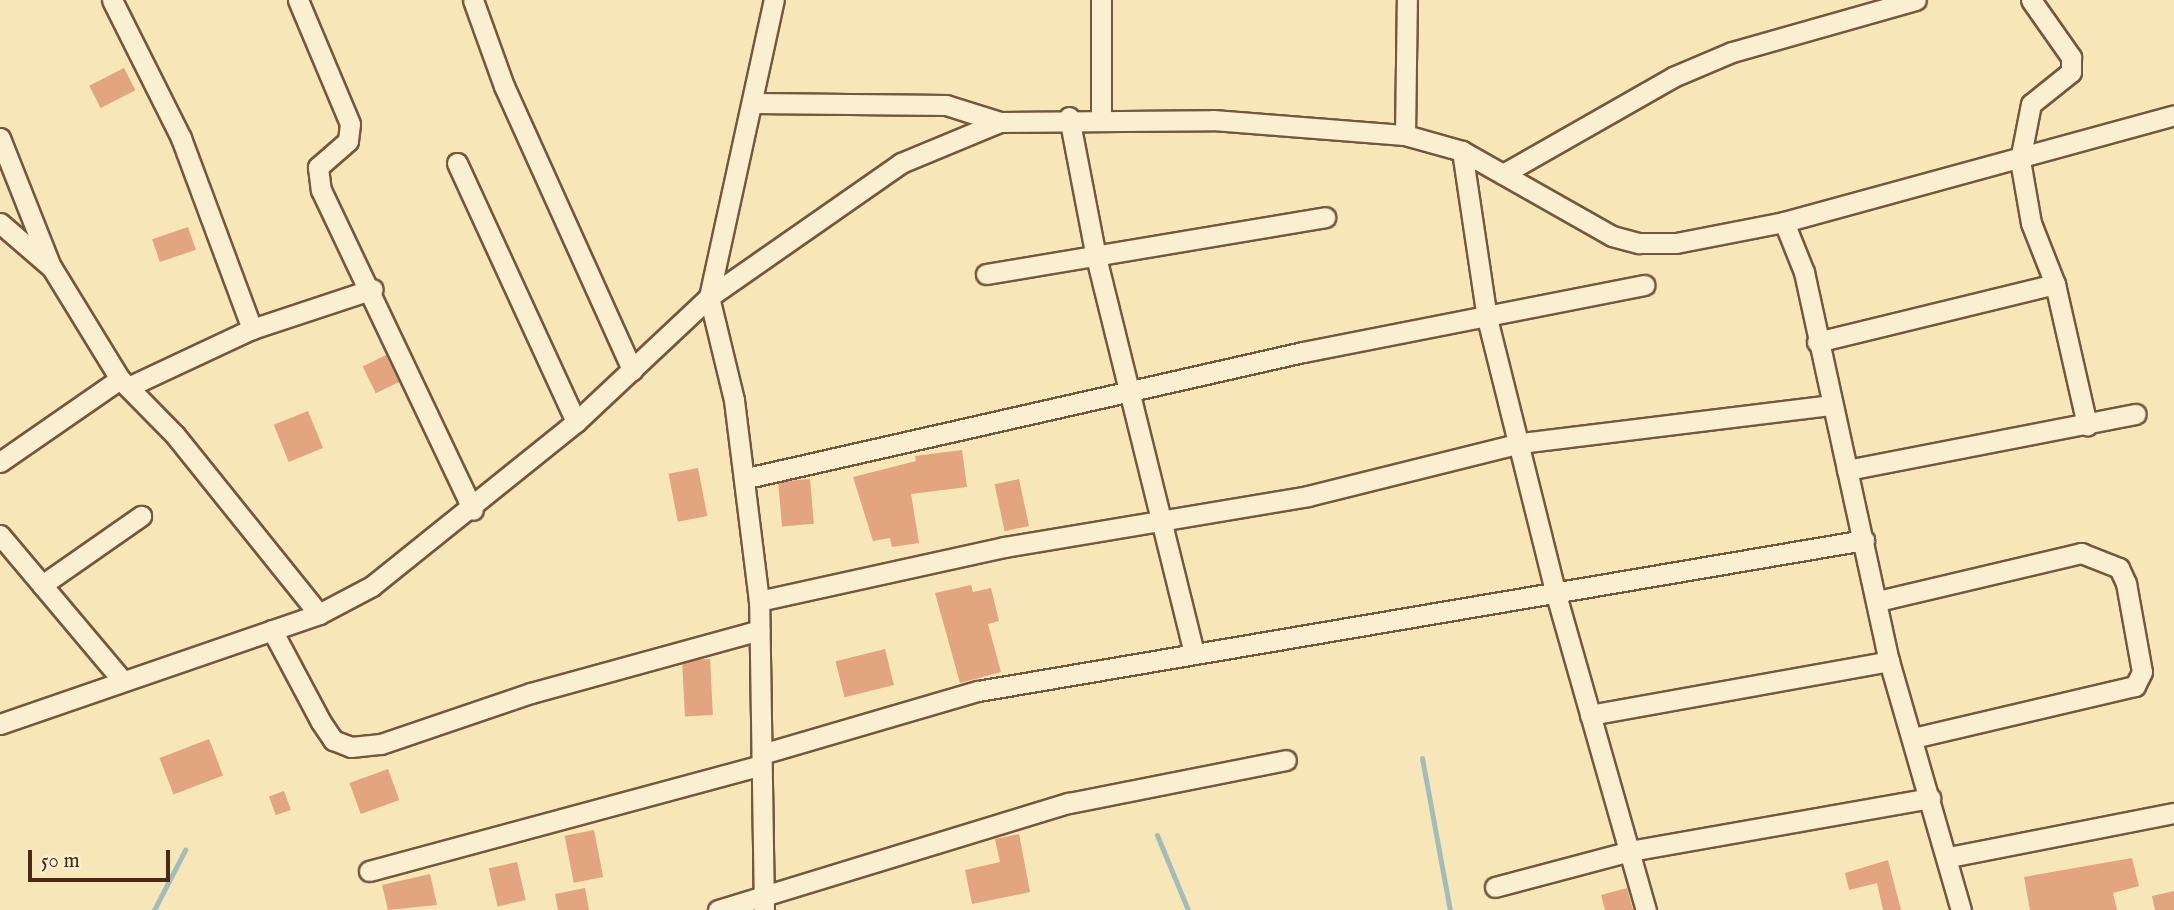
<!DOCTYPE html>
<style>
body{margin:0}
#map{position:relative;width:2174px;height:910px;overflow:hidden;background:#f7e6b7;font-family:"IM FELL English",serif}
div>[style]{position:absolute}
.stream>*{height:5px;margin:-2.5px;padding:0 2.5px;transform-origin:2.5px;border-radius:2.5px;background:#a2bdb9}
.building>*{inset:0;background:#e2a580;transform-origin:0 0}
.roads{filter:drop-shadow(2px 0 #74583e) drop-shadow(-2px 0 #74583e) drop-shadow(0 2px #74583e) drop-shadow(0 -2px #74583e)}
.minor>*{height:19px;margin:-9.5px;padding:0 9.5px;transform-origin:9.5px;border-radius:9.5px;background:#faefd0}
span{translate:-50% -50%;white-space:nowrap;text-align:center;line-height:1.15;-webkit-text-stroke:6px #faefd0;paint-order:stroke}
.scale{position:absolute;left:28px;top:850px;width:142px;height:32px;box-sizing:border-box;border:4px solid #482915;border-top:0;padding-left:9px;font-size:21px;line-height:24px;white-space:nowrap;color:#482915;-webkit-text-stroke:5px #faefd0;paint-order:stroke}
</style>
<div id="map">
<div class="stream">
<div style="left:1422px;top:758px;width:155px;rotate:79.6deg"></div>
<div style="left:1157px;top:835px;width:81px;rotate:67.5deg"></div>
<div style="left:154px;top:910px;width:68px;rotate:-62.7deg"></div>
</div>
<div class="building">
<div style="left:124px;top:68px;width:25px;height:39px;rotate:63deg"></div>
<div style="left:188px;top:227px;width:24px;height:38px;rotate:71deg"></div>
<div style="left:386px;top:355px;width:30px;height:26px;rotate:64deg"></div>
<div style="left:308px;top:411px;width:40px;height:37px;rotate:68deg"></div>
<div style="clip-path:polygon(962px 450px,967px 487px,911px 494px,919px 543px,892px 547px,890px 538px,873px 541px,853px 477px,916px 461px,915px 456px)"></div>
<div style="left:698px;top:468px;width:49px;height:30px;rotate:79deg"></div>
<div style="left:810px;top:479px;width:45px;height:32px;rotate:85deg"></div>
<div style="left:1019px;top:479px;width:48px;height:25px;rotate:78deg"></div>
<div style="clip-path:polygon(971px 585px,973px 592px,991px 588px,999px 621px,988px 624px,1001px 672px,960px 683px,935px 593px)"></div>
<div style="left:885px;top:649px;width:37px;height:51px;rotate:76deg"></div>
<div style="left:710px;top:659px;width:56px;height:28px;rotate:87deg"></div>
<div style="left:209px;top:739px;width:39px;height:53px;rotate:69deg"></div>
<div style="left:388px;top:769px;width:33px;height:41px;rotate:70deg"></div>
<div style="left:284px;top:791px;width:20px;height:16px;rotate:70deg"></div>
<div style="left:594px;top:830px;width:48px;height:30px;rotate:79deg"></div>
<div style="clip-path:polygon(1019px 834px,1030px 892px,972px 904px,965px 870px,1000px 862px,995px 839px)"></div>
<div style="clip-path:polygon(2132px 858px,2139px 886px,2113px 893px,2117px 910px,2030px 910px,2024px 877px)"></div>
<div style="clip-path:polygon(1888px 860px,1901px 910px,1883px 910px,1877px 883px,1849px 890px,1845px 873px)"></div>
<div style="left:517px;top:862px;width:39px;height:29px;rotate:77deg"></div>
<div style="clip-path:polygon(430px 874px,437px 905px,388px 910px,382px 885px)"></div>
<div style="clip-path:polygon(585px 888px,589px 910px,558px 910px,555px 894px)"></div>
<div style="clip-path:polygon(1627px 888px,1633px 910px,1605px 910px,1601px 895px)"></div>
<div style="clip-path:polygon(2174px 891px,2174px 910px,2155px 910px,2152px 896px)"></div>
</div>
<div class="roads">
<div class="minor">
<div style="left:112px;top:0;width:154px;rotate:63.4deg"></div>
<div style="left:181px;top:138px;width:204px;rotate:69.6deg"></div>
<div style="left:298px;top:0;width:134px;rotate:67.2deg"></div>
<div style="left:350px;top:124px;width:17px;rotate:97deg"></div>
<div style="left:348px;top:141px;width:40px;rotate:139deg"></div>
<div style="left:318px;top:167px;width:23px;rotate:83deg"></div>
<div style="left:321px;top:190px;width:354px;rotate:64.6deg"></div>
<div style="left:473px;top:0;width:91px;rotate:70.2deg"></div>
<div style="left:504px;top:86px;width:312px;rotate:65.7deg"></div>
<div style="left:2031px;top:0;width:70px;rotate:54.9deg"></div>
<div style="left:2071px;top:57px;width:15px;rotate:90deg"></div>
<div style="left:2071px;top:72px;width:51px;rotate:141.3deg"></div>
<div style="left:2031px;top:104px;width:57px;rotate:101.1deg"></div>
<div style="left:2020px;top:160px;width:64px;rotate:80.1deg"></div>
<div style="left:2031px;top:223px;width:66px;rotate:68.5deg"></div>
<div style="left:2055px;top:284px;width:145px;rotate:77.2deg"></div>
<div style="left:754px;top:103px;width:192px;rotate:0.6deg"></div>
<div style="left:946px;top:105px;width:57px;rotate:17.5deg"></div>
<div style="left:1069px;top:117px;width:143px;rotate:79.1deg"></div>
<div style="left:1096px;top:257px;width:405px;rotate:76.1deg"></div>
<div style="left:1101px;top:118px;width:118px;rotate:-90deg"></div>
<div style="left:1405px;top:135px;width:135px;rotate:-89.2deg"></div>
<div style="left:0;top:138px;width:136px;rotate:68.4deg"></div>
<div style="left:1462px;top:151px;width:169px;rotate:81.5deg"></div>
<div style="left:1487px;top:318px;width:281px;rotate:76deg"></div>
<div style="left:1555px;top:591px;width:332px;rotate:74.1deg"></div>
<div style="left:457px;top:163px;width:285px;rotate:65.3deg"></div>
<div style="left:1503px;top:174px;width:196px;rotate:-29.7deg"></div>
<div style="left:1673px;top:77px;width:64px;rotate:-23deg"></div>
<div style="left:1732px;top:52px;width:191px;rotate:-15.8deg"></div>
<div style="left:1784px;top:222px;width:54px;rotate:68.2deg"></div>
<div style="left:1804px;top:272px;width:398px;rotate:77.7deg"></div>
<div style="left:1889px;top:661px;width:259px;rotate:73.9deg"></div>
<div style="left:0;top:223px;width:69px;rotate:40.9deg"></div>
<div style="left:52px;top:268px;width:130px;rotate:58.5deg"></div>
<div style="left:120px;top:379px;width:78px;rotate:45.5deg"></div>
<div style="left:175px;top:435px;width:230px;rotate:51.2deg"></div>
<div style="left:986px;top:274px;width:344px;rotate:-9.5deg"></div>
<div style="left:1817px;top:342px;width:245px;rotate:-13.7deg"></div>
<div style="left:128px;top:387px;width:137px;rotate:-25.1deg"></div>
<div style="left:252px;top:329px;width:127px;rotate:-18.3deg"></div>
<div style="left:0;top:462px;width:146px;rotate:-34.7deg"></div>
<div style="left:1847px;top:470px;width:294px;rotate:-11deg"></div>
<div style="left:747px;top:478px;width:570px;rotate:-12.77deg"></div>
<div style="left:1303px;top:352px;width:348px;rotate:-11.1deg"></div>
<div style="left:0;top:535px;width:189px;rotate:49.9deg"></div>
<div style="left:42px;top:585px;width:121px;rotate:-34.9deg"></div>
<div style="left:759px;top:601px;width:251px;rotate:-12.4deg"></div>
<div style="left:1004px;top:547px;width:308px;rotate:-9.5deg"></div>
<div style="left:1308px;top:496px;width:219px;rotate:-14deg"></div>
<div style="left:1521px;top:443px;width:310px;rotate:-7deg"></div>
<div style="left:1878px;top:601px;width:209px;rotate:-13.3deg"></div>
<div style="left:2081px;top:553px;width:41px;rotate:21.5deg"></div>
<div style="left:2119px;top:568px;width:17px;rotate:65deg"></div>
<div style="left:2126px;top:583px;width:90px;rotate:79.8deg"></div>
<div style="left:2142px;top:672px;width:16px;rotate:117deg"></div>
<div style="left:2135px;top:686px;width:227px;rotate:166.8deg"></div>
<div style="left:272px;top:630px;width:104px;rotate:62deg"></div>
<div style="left:321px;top:722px;width:22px;rotate:56deg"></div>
<div style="left:333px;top:740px;width:19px;rotate:21deg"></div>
<div style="left:351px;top:747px;width:30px;rotate:-6deg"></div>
<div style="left:381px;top:744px;width:158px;rotate:-18.8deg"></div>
<div style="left:531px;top:693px;width:237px;rotate:-15.4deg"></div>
<div style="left:1590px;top:715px;width:304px;rotate:-10.2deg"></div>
<div style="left:0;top:724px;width:337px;rotate:-19deg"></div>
<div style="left:319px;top:614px;width:60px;rotate:-27.8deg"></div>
<div style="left:372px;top:586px;width:262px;rotate:-38.8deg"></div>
<div style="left:576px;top:422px;width:183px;rotate:-43.2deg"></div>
<div style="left:709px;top:297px;width:234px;rotate:-34.9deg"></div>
<div style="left:901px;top:163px;width:107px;rotate:-22.5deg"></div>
<div style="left:1000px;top:122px;width:213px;rotate:-0.5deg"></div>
<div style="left:1213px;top:120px;width:193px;rotate:4.5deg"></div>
<div style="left:1405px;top:135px;width:59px;rotate:15.7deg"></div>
<div style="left:1462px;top:151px;width:172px;rotate:29.5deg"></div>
<div style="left:1612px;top:236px;width:28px;rotate:15deg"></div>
<div style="left:1639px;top:243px;width:37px"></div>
<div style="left:1676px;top:243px;width:110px;rotate:-11deg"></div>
<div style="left:1784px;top:222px;width:404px;rotate:-15.3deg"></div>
<div style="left:762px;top:754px;width:225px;rotate:-16.3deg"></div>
<div style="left:978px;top:691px;width:899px;rotate:-9.67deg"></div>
<div style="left:1949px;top:857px;width:229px;rotate:-11.1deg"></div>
<div style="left:369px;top:871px;width:406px;rotate:-15.1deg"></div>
<div style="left:1495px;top:887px;width:140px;rotate:-14.9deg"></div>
<div style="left:1630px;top:851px;width:305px;rotate:-10deg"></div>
<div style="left:718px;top:910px;width:367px;rotate:-17deg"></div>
<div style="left:1069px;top:803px;width:221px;rotate:-11.2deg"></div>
<div style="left:764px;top:910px;width:309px;rotate:-90.9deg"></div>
<div style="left:759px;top:601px;width:203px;rotate:-97.1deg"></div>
<div style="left:734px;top:400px;width:106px;rotate:-103.6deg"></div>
<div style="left:709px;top:297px;width:304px;rotate:-77.7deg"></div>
</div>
</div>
<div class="scale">50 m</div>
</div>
